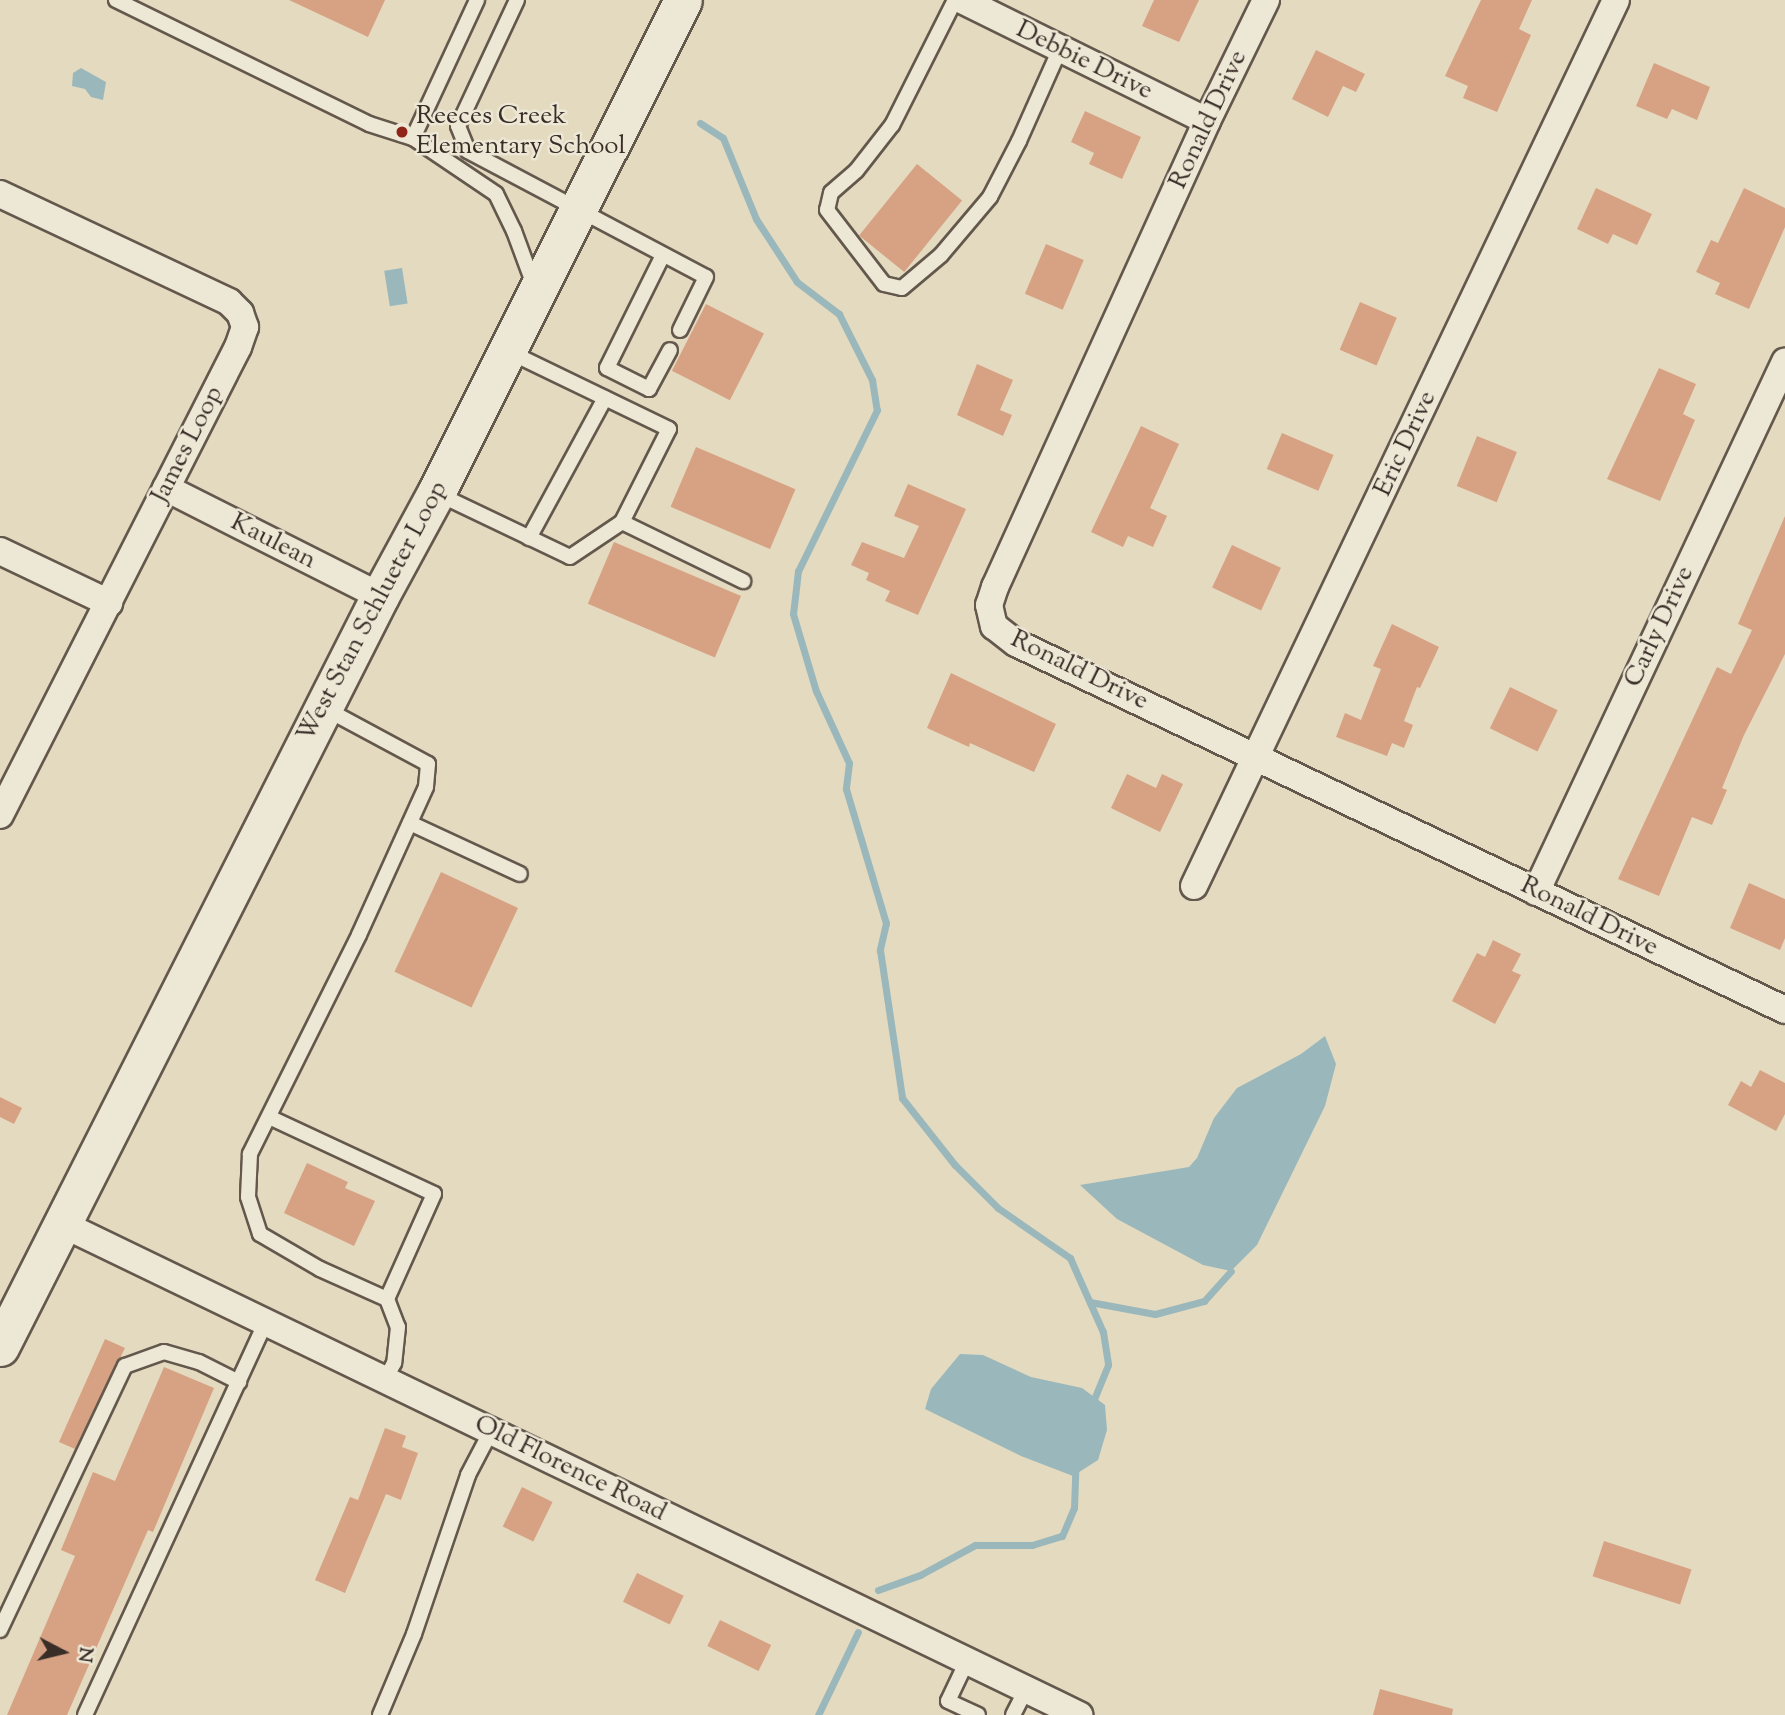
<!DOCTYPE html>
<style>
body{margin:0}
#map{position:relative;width:1785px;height:1715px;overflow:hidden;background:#e4dabf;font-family:"Sorts Mill Goudy",serif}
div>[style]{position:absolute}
.water>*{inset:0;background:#9ab8bc;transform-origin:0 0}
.stream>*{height:7px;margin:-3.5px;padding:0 3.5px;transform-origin:3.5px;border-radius:3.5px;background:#9ab8bc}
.building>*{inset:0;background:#d7a283;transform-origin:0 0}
.roads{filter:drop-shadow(2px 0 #64584d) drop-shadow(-2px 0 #64584d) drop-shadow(0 2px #64584d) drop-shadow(0 -2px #64584d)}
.service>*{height:14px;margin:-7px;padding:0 7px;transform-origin:7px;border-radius:7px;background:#ede7d5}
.minor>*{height:26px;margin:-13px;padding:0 13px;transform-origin:13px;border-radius:13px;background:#ede7d5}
.secondary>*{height:37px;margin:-18.5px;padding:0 18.5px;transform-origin:18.5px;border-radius:18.5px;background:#ede7d5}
.dots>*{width:19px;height:19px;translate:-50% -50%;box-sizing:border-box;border:4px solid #ede7d5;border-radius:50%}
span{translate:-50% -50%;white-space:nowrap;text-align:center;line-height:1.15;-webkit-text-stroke:5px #ede7d5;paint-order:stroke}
.street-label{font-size:26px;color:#392d27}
.poi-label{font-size:26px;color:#392d27}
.left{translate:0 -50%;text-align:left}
.north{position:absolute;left:28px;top:1617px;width:70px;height:70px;-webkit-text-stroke:5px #ede7d5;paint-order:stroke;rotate:97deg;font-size:19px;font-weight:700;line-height:28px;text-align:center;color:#392d27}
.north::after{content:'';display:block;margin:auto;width:24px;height:32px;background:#392d27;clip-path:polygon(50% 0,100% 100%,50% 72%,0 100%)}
</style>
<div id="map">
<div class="water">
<div style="clip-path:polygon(81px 68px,106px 82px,103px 100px,91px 97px,85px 89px,72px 86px,73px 73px)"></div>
<div style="left:402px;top:268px;width:36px;height:18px;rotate:81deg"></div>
<div style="clip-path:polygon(1325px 1036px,1336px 1064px,1325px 1106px,1257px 1245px,1231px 1271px,1203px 1265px,1117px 1219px,1080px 1185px,1189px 1167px,1197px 1158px,1214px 1118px,1237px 1088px,1301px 1054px)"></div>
<div style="clip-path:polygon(960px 1354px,983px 1355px,1031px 1377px,1082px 1388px,1105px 1405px,1107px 1430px,1098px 1460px,1073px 1476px,1021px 1456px,925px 1409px,931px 1389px)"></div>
</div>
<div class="stream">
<div style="left:700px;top:123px;width:27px;rotate:33deg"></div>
<div style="left:723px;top:138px;width:87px;rotate:67.8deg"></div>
<div style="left:756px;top:219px;width:75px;rotate:56.9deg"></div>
<div style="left:797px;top:282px;width:53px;rotate:37.3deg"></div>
<div style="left:839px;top:314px;width:74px;rotate:63.4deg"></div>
<div style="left:872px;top:380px;width:30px;rotate:81deg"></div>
<div style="left:877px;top:410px;width:179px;rotate:116.1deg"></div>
<div style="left:798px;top:571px;width:43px;rotate:96.6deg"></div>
<div style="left:793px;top:614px;width:80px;rotate:73.4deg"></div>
<div style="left:816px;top:691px;width:79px;rotate:65.4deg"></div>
<div style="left:849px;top:763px;width:26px;rotate:97deg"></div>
<div style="left:846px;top:789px;width:140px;rotate:73.4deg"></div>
<div style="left:886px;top:923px;width:28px;rotate:103deg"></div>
<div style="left:880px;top:950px;width:150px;rotate:81.5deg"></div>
<div style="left:902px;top:1098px;width:85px;rotate:51.7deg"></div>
<div style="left:955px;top:1165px;width:61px;rotate:45deg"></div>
<div style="left:998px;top:1208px;width:88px;rotate:34.8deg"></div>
<div style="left:1070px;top:1258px;width:81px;rotate:66deg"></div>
<div style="left:1103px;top:1332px;width:33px;rotate:81deg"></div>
<div style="left:1108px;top:1365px;width:42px;rotate:112.3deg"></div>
<div style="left:1090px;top:1302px;width:66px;rotate:10.5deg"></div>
<div style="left:1155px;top:1314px;width:51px;rotate:-14.9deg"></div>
<div style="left:1204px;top:1301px;width:40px;rotate:-48deg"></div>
<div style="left:878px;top:1590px;width:45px;rotate:-19.7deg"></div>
<div style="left:920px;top:1575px;width:63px;rotate:-28.6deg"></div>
<div style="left:975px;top:1545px;width:57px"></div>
<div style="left:1032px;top:1545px;width:31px;rotate:-17deg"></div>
<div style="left:1062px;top:1536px;width:30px;rotate:-67deg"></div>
<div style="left:1074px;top:1508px;width:38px;rotate:-88deg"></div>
<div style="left:818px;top:1715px;width:92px;rotate:-64.3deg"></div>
</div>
<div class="building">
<div style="clip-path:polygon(289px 0,385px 0,368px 37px)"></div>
<div style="clip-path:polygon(1154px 0,1199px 0,1179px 42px,1142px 26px)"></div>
<div style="clip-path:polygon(1481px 0,1532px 0,1519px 29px,1531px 35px,1497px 112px,1463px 98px,1468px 86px,1445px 76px)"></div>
<div style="clip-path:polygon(1316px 50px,1365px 74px,1356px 92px,1343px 86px,1328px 117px,1292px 99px)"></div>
<div style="clip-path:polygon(1654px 63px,1710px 87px,1697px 120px,1672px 109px,1667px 119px,1636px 106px)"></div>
<div style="clip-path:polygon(1085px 111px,1141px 137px,1122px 179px,1089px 164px,1094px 153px,1071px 142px)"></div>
<div style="left:917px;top:164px;width:58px;height:92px;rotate:39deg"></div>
<div style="clip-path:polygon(1596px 188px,1652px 214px,1637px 245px,1613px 234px,1608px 244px,1577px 229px)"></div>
<div style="clip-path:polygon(1744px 188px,1785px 208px,1785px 227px,1749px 309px,1715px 294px,1720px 283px,1696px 272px,1711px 240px,1718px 243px)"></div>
<div style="left:1046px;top:244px;width:41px;height:54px;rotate:23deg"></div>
<div style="left:1360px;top:302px;width:40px;height:52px;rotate:23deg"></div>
<div style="left:706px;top:304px;width:65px;height:75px;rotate:27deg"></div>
<div style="clip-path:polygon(977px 364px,1013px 380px,1000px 410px,1012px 415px,1003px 436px,957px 415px)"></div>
<div style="clip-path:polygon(1659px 368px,1696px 384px,1683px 414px,1695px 420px,1660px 501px,1607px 479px)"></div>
<div style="clip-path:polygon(1141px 426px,1179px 444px,1150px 508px,1167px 516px,1153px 547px,1128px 536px,1123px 547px,1091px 532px)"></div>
<div style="left:1282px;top:433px;width:56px;height:39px;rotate:23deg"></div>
<div style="left:1477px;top:436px;width:43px;height:54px;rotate:22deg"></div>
<div style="left:696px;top:447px;width:108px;height:65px;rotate:23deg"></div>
<div style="clip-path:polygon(908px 484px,966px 509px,918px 615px,885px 601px,890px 591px,866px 580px,869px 573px,851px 565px,862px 542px,904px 558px,919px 526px,894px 516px)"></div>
<div style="clip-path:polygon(1785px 516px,1785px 654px,1744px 735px,1722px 788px,1727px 790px,1712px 825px,1692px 817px,1659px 896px,1618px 879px,1717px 667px,1731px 674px,1752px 630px,1738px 624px)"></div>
<div style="left:614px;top:542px;width:138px;height:67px;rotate:23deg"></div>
<div style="left:1232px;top:545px;width:54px;height:47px;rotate:25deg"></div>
<div style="clip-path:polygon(1392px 624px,1439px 647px,1420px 688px,1417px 687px,1404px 721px,1413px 725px,1404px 748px,1392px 743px,1387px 756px,1336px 737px,1345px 713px,1361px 720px,1381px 669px,1373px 666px)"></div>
<div style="clip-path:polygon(951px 673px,1056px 724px,1034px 772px,970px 743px,969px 747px,927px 728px)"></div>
<div style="left:1510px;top:687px;width:53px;height:46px;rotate:26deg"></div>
<div style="clip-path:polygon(1127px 774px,1156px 788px,1162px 774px,1183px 784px,1160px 832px,1111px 808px)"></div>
<div style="left:441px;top:872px;width:85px;height:110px;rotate:25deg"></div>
<div style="clip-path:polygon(1749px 883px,1785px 899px,1785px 938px,1780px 950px,1730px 928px)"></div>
<div style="clip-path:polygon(1493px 940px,1521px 954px,1512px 971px,1521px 975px,1495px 1024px,1452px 1001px,1477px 953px,1485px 957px)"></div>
<div style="clip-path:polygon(1760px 1070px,1785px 1083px,1785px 1114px,1776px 1131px,1728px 1105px,1741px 1081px,1751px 1087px)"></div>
<div style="clip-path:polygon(0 1097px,22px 1108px,14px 1124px,0 1117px)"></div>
<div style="clip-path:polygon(307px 1163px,348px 1182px,345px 1188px,375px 1201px,354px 1246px,284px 1213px)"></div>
<div style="clip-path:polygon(105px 1339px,125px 1348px,75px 1449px,59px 1442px)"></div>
<div style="clip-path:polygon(164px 1367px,214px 1388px,153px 1532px,148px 1530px,67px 1715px,7px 1715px,75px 1556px,61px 1550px,93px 1472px,115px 1481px)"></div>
<div style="clip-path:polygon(385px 1428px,406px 1436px,402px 1447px,418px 1453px,401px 1500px,386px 1494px,345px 1593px,315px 1580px,350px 1497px,358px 1500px)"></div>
<div style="left:522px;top:1487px;width:34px;height:44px;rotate:26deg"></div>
<div style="left:1604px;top:1541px;width:92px;height:37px;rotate:18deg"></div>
<div style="left:637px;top:1573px;width:52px;height:32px;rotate:26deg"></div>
<div style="left:720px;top:1620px;width:57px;height:29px;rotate:26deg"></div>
<div style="clip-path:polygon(1380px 1689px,1453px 1709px,1452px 1715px,1373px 1715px)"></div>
</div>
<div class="roads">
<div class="service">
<div style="left:116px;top:0;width:282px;rotate:26.1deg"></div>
<div style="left:369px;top:124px;width:46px;rotate:17.7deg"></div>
<div style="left:413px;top:138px;width:100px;rotate:34deg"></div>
<div style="left:496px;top:194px;width:41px;rotate:64.1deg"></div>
<div style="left:514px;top:231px;width:58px;rotate:69.7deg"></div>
<div style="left:517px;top:0;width:139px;rotate:115.1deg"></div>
<div style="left:458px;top:126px;width:27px;rotate:68deg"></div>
<div style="left:468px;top:151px;width:269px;rotate:27.9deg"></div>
<div style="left:706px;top:277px;width:59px;rotate:116.1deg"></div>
<div style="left:955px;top:0;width:140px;rotate:116.7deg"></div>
<div style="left:892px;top:125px;width:58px;rotate:128deg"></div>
<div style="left:856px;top:171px;width:33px;rotate:139deg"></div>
<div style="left:831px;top:193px;width:17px;rotate:103deg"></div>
<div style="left:827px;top:210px;width:93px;rotate:52.4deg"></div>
<div style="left:884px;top:284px;width:18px;rotate:13deg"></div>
<div style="left:902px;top:288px;width:51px;rotate:-40.2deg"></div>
<div style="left:941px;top:255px;width:76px;rotate:-49.8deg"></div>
<div style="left:990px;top:197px;width:63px;rotate:-62.6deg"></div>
<div style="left:1019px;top:141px;width:101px;rotate:-66deg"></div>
<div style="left:413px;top:138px;width:152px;rotate:-65.1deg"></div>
<div style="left:663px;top:255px;width:126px;rotate:116.4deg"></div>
<div style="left:607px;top:368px;width:47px;rotate:26.6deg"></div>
<div style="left:649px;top:389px;width:44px;rotate:-61.7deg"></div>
<div style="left:436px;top:493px;width:148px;rotate:25.5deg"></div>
<div style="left:570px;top:557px;width:63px;rotate:-33.9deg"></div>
<div style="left:622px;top:522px;width:104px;rotate:-63.2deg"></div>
<div style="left:669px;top:429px;width:179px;rotate:-154.2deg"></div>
<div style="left:622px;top:522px;width:135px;rotate:26deg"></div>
<div style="left:529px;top:538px;width:159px;rotate:-61.5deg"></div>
<div style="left:324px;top:708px;width:118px;rotate:28.3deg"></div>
<div style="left:428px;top:764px;width:23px;rotate:95deg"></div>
<div style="left:426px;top:787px;width:162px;rotate:114.4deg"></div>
<div style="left:359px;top:935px;width:245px;rotate:116.5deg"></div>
<div style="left:250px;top:1154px;width:43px;rotate:92.7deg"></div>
<div style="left:248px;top:1197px;width:39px;rotate:72deg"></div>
<div style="left:260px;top:1234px;width:69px;rotate:30.3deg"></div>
<div style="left:320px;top:1269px;width:73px;rotate:24.1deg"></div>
<div style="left:387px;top:1299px;width:30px;rotate:69deg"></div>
<div style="left:398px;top:1327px;width:36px;rotate:96deg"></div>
<div style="left:394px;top:1363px;width:19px;rotate:118deg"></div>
<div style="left:410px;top:823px;width:121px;rotate:24.9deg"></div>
<div style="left:269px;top:1117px;width:182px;rotate:25deg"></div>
<div style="left:434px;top:1194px;width:115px;rotate:114.1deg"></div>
<div style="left:0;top:1630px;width:292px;rotate:-64.7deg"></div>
<div style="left:125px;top:1366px;width:41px;rotate:-19.7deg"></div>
<div style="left:164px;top:1352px;width:36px;rotate:16deg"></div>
<div style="left:199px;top:1362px;width:45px;rotate:26.6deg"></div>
<div style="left:967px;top:1661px;width:44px;rotate:115.4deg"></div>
<div style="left:948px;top:1701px;width:33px;rotate:25deg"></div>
<div style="left:85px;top:1715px;width:433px;rotate:-65.3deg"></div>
<div style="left:380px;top:1715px;width:88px;rotate:-67.2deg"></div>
<div style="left:414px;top:1634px;width:168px;rotate:-71.2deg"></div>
<div style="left:468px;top:1475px;width:50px;rotate:-62.4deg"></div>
<div style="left:1013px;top:1715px;width:29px;rotate:-63deg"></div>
</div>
<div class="minor">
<div style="left:962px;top:0;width:273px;rotate:26.3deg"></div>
<div style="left:1266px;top:0;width:135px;rotate:116deg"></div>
<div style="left:1207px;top:121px;width:512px;rotate:114.46deg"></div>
<div style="left:995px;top:587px;width:19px;rotate:108deg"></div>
<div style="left:989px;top:605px;width:22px;rotate:77deg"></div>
<div style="left:994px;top:626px;width:28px;rotate:38deg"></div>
<div style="left:1016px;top:643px;width:852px;rotate:25.51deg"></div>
<div style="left:0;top:194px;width:253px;rotate:25.2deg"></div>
<div style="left:229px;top:302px;width:16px;rotate:45deg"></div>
<div style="left:240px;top:313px;width:15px;rotate:70deg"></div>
<div style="left:245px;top:327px;width:21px;rotate:109deg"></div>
<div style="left:238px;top:347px;width:525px;rotate:116.96deg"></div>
<div style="left:166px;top:488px;width:240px;rotate:26.8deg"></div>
<div style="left:0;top:551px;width:121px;rotate:25.5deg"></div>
<div style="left:1194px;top:886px;width:981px;rotate:-64.53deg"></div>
<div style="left:1536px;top:892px;width:586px;rotate:-64.84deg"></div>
<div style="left:60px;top:1223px;width:1132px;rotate:25.77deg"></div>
</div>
<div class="secondary">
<div style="left:0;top:1347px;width:842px;rotate:-63.16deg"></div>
<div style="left:380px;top:596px;width:117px;rotate:-61.5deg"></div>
<div style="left:436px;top:493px;width:551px;rotate:-63.39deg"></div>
</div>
</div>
<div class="dots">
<div style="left:402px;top:132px;background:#8f2418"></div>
</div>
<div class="street-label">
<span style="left:1084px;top:61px;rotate:26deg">Debbie Drive</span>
<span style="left:1209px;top:120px;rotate:-65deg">Ronald Drive</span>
<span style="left:1406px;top:444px;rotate:-65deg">Eric Drive</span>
<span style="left:188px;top:445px;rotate:-63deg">James Loop</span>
<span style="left:273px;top:542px;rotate:27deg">Kaulean</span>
<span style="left:373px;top:612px;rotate:-62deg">West Stan Schlueter Loop</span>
<span style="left:1660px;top:627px;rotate:-65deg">Carly Drive</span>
<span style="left:1079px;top:671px;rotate:26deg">Ronald Drive</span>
<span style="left:1589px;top:917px;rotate:26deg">Ronald Drive</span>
<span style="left:570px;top:1469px;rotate:26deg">Old Florence Road</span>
</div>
<div class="poi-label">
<span class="left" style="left:416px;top:132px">Reeces Creek<br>Elementary School</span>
</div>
<div class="north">N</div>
</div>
